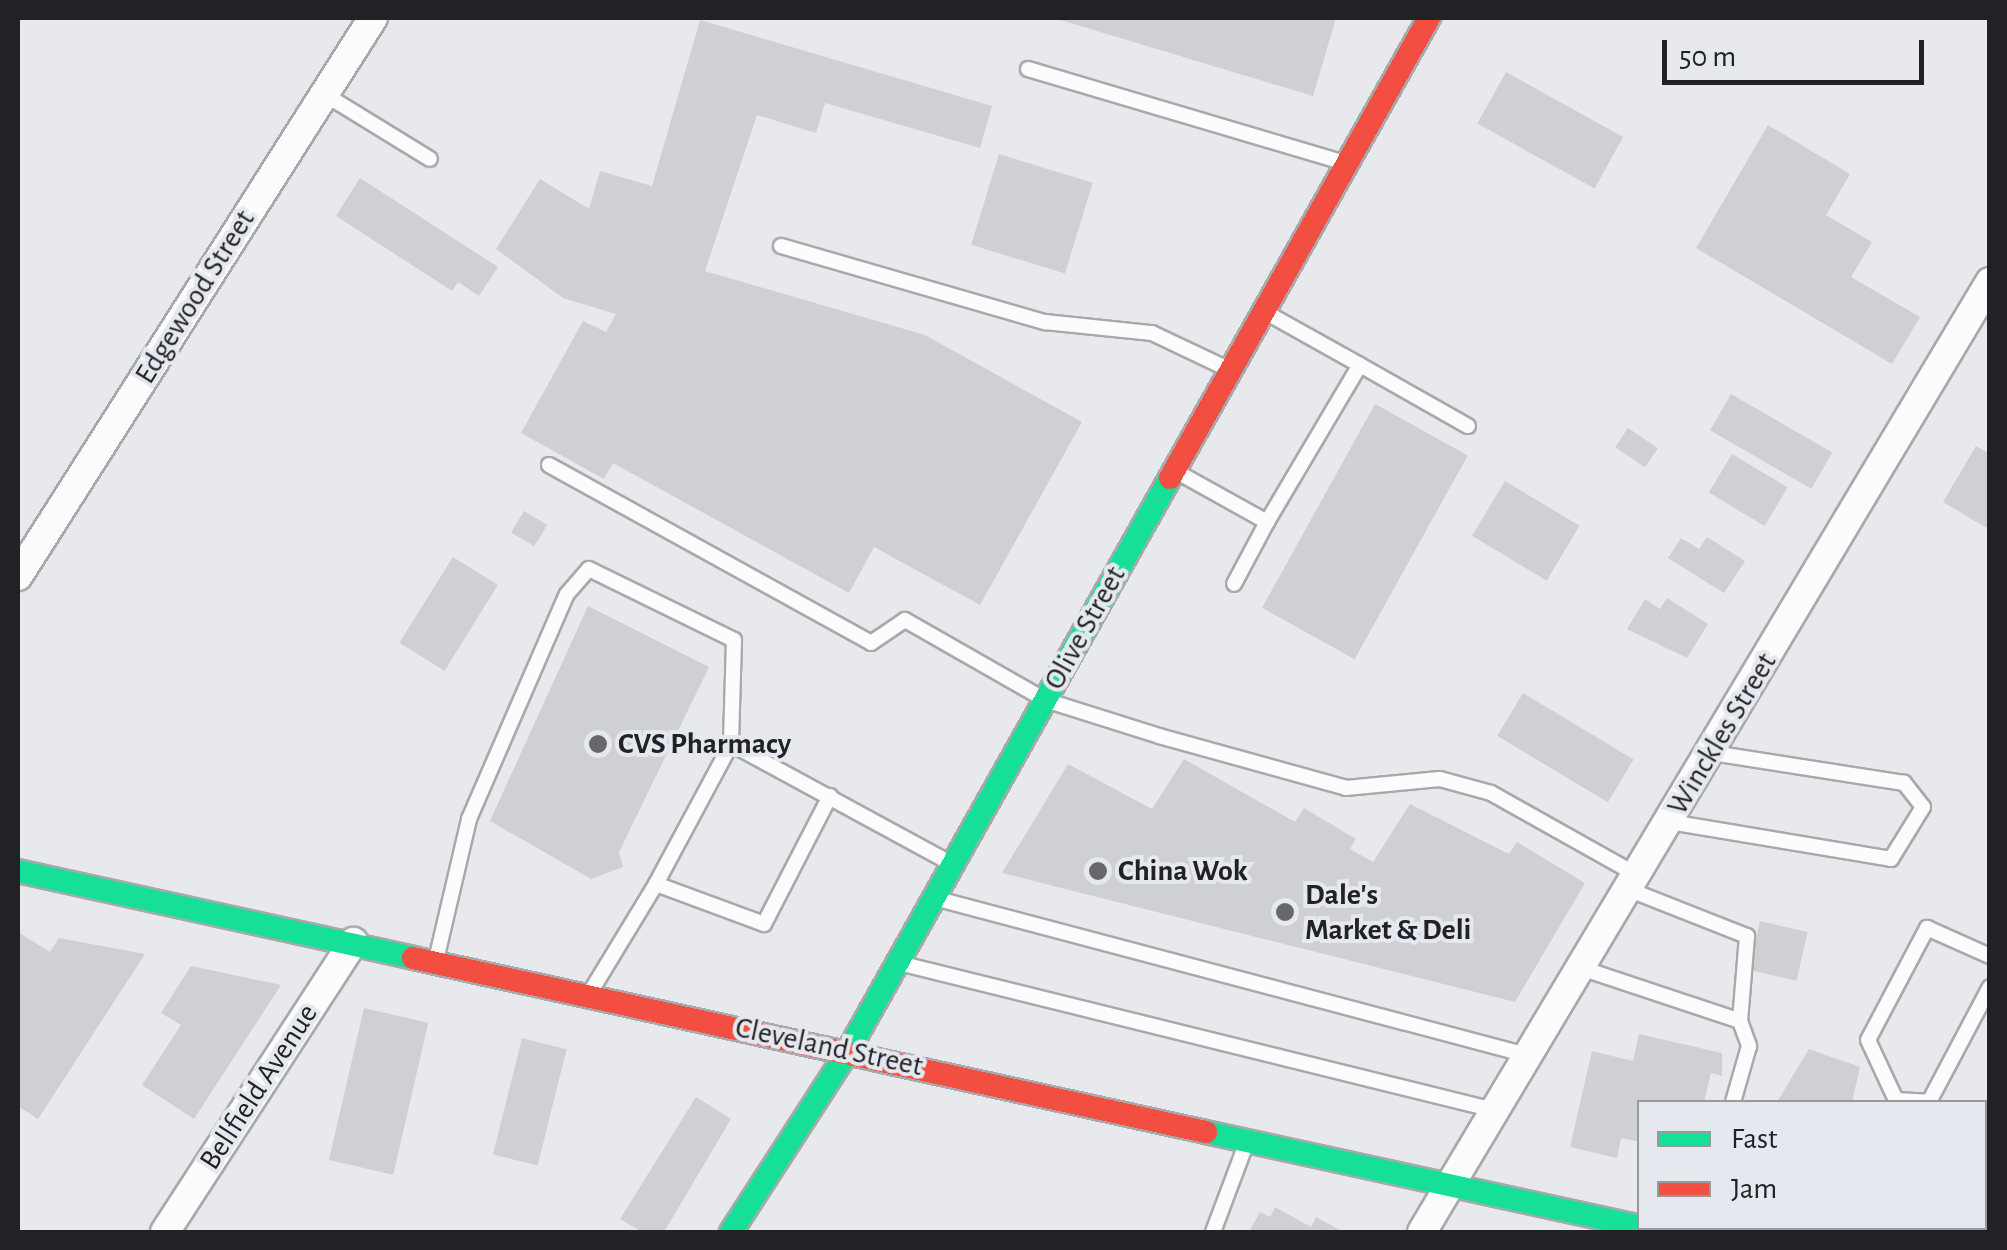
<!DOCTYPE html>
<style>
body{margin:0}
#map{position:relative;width:2007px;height:1250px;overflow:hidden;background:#e8e9ed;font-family:"Alegreya Sans",sans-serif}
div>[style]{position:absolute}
.building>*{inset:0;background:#cfd0d3;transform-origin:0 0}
.roads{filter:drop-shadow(2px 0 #a8a9ac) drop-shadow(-2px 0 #a8a9ac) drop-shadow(0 2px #a8a9ac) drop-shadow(0 -2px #a8a9ac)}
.lane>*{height:14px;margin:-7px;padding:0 7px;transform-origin:7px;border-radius:7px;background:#fcfcfc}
.street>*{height:28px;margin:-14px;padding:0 14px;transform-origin:14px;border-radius:14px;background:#fcfcfc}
.fast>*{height:22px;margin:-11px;padding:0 11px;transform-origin:11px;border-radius:11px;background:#16e098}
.jam>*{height:22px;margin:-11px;padding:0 11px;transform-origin:11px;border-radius:11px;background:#f24e42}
.dots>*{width:28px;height:28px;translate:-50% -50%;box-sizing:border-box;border:5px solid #e6e8ef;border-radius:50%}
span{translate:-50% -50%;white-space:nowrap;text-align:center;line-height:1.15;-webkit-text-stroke:8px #e6e8ef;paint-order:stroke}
.street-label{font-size:30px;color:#212225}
.poi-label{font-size:30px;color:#212225;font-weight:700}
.left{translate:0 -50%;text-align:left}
.frame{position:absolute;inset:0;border:20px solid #212225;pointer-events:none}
.legend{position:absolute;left:1637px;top:1100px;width:350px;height:130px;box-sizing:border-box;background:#e6e8ef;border:2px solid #97999e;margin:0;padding:12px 18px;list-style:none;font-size:30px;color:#212225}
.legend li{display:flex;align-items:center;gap:20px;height:50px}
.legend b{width:50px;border:2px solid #97999e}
.scale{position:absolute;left:1662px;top:40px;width:262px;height:45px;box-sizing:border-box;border:5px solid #212225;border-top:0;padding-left:12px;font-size:30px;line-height:35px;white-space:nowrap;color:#212225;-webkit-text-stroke:8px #e6e8ef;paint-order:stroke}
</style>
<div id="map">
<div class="building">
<div style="clip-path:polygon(1054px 18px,1336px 18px,1313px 96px)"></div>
<div style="clip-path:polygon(700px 20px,992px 106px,980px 148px,825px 103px,816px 133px,757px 115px,705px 271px,925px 335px,1082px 422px,980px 605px,874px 547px,849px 593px,613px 463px,604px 479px,521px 433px,583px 321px,606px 332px,616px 314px,563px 298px,496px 249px,540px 179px,589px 209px,600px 171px,652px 186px)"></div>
<div style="left:1506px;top:72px;width:134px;height:59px;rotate:29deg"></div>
<div style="clip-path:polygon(1768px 125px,1850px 174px,1826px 215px,1872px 242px,1851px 277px,1920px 317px,1892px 364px,1696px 248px)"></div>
<div style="left:999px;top:154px;width:98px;height:95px;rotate:17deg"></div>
<div style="clip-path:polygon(360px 178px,498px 267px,479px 296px,458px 282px,452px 291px,336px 216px)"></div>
<div style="left:1731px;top:394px;width:117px;height:42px;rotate:30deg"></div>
<div style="left:1375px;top:404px;width:106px;height:233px;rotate:29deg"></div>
<div style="left:1628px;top:428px;width:36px;height:23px;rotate:34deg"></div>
<div style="clip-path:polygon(1976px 446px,1990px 454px,1990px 530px,1943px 502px)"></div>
<div style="left:1732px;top:454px;width:65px;height:45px;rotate:31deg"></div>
<div style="left:1505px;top:481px;width:87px;height:64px;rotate:31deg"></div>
<div style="left:524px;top:511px;width:27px;height:25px;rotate:31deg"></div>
<div style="clip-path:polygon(1707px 537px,1745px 561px,1724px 593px,1668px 558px,1681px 538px,1699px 549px)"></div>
<div style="left:453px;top:557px;width:53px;height:101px;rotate:32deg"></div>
<div style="clip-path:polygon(1667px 598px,1708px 624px,1687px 658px,1627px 629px,1645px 599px,1660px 609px)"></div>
<div style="clip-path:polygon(588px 606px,709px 667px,619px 852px,623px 867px,591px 879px,490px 821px)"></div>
<div style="left:1523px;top:693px;width:129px;height:50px;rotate:31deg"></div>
<div style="clip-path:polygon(1184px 759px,1295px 822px,1304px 808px,1356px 839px,1350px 849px,1373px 862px,1410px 804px,1509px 854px,1517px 842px,1585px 883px,1515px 1002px,1002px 873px,1068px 764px,1152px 809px)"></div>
<div style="left:1760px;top:921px;width:49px;height:50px;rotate:13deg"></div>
<div style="clip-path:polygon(18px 932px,50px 952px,59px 938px,145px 954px,38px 1119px,18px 1106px)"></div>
<div style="clip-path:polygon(191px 966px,281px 985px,194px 1119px,142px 1085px,181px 1025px,161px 1013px)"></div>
<div style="left:364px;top:1008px;width:66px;height:156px;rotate:13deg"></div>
<div style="clip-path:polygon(1639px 1034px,1722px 1053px,1722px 1076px,1711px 1073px,1704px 1102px,1640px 1102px,1640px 1142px,1621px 1138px,1617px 1158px,1570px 1147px,1592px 1051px,1633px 1061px)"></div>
<div style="left:522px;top:1038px;width:46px;height:120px;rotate:14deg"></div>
<div style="clip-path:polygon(1809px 1049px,1860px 1067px,1852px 1102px,1777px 1102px)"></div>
<div style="clip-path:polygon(696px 1097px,731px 1119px,664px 1232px,642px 1232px,620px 1219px)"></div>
<div style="clip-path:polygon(1984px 1144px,1990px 1232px,1905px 1232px,1984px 1228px)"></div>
<div style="clip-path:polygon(1275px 1207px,1311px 1227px,1316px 1217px,1340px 1230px,1249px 1232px,1260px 1212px,1270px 1217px)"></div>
</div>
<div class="roads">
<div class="lane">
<div style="left:1028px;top:69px;width:327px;rotate:16.5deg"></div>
<div style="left:324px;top:94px;width:124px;rotate:31.5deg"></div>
<div style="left:781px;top:246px;width:275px;rotate:16.1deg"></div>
<div style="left:1045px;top:322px;width:108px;rotate:5.9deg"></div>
<div style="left:1152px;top:333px;width:86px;rotate:25.4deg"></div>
<div style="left:1265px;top:312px;width:109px;rotate:29.2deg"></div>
<div style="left:549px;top:465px;width:368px;rotate:28.9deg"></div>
<div style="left:871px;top:643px;width:41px;rotate:-34.1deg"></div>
<div style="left:905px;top:620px;width:161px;rotate:29.7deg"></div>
<div style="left:1045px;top:700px;width:120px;rotate:17.5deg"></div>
<div style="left:1159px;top:736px;width:194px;rotate:15.5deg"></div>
<div style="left:1346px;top:788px;width:94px;rotate:-5.5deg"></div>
<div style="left:1440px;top:779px;width:53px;rotate:15.4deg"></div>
<div style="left:1491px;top:793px;width:167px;rotate:29.3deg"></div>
<div style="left:1179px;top:473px;width:101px;rotate:29.1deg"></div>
<div style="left:1267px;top:522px;width:70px;rotate:118deg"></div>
<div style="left:1267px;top:522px;width:182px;rotate:-59.4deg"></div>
<div style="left:1360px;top:365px;width:124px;rotate:29.5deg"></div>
<div style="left:731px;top:744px;width:249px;rotate:28.5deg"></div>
<div style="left:1670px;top:822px;width:224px;rotate:9.5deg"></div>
<div style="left:1891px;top:859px;width:61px;rotate:-58.4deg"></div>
<div style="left:1923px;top:807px;width:31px;rotate:-128deg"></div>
<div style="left:1904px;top:783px;width:194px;rotate:-171.1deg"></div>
<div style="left:1630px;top:890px;width:126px;rotate:21.5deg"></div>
<div style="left:1747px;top:936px;width:85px;rotate:94.7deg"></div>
<div style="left:938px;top:899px;width:613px;rotate:14.83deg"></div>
<div style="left:436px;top:960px;width:145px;rotate:-76.8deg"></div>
<div style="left:469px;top:819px;width:245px;rotate:-66.5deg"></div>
<div style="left:567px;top:594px;width:33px;rotate:-49deg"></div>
<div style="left:589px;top:569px;width:161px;rotate:26.1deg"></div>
<div style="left:734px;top:640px;width:104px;rotate:91.7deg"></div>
<div style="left:731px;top:744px;width:159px;rotate:118.2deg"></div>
<div style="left:903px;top:964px;width:613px;rotate:13.88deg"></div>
<div style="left:1584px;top:969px;width:164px;rotate:18.4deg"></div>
<div style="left:1740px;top:1021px;width:27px;rotate:70deg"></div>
<div style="left:1749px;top:1046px;width:58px;rotate:105.9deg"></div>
<div style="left:591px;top:991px;width:125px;rotate:-58.7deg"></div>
<div style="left:656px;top:884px;width:115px;rotate:20.3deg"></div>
<div style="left:764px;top:924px;width:144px;rotate:-62.7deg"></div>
<div style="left:1896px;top:1100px;width:66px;rotate:-115deg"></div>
<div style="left:1868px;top:1040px;width:127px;rotate:-62.2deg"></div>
<div style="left:1927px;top:928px;width:69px;rotate:24deg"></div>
<div style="left:1896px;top:1100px;width:33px;rotate:3deg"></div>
<div style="left:1929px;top:1102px;width:130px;rotate:-62.1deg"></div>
<div style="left:1213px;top:1232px;width:94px;rotate:-69.4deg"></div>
<div style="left:1697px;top:1232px;width:4px;rotate:-76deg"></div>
<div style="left:1826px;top:1232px;width:4px;rotate:-76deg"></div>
</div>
<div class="street">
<div style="left:18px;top:576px;width:661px;rotate:-57.54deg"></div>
<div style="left:165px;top:1232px;width:346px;rotate:-57deg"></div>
<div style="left:1422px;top:1232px;width:1107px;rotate:-59.13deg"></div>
</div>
<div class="fast">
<div style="left:18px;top:871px;width:404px;rotate:12.4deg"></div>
<div style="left:1206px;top:1132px;width:444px;rotate:12.3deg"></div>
<div style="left:731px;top:1232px;width:216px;rotate:-57.1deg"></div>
<div style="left:848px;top:1051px;width:657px;rotate:-60.67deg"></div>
</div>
<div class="jam">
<div style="left:1170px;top:478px;width:528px;rotate:-60.62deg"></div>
<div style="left:413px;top:958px;width:812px;rotate:12.38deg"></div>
</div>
</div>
<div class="dots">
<div style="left:598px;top:744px;background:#67686b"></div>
<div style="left:1098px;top:871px;background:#67686b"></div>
<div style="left:1285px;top:912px;background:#67686b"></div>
</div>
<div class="street-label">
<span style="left:195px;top:297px;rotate:-58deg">Edgewood Street</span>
<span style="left:1085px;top:628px;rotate:-61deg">Olive Street</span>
<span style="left:1722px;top:734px;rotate:-59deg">Winckles Street</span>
<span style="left:829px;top:1047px;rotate:12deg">Cleveland Street</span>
<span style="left:259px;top:1087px;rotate:-57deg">Bellfield Avenue</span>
</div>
<div class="poi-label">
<span class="left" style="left:618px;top:744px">CVS Pharmacy</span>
<span class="left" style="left:1118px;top:871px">China Wok</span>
<span class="left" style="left:1305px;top:912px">Dale's<br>Market &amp; Deli</span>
</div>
<div class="frame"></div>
<ul class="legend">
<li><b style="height:12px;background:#16e098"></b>Fast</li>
<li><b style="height:12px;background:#f24e42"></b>Jam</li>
</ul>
<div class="scale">50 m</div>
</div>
